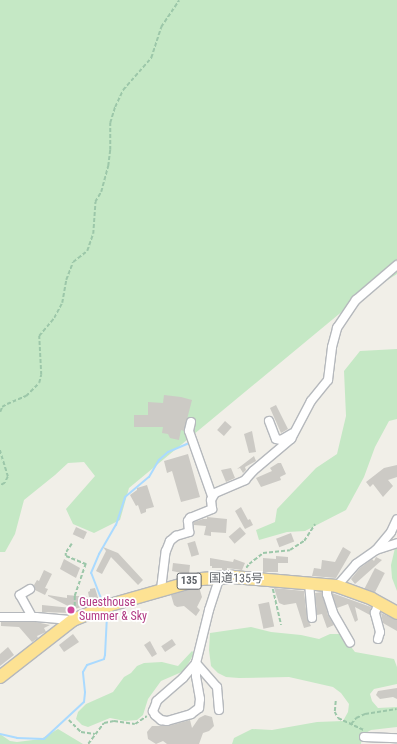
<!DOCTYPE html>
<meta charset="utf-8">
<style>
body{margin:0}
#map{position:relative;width:397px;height:744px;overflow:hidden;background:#f1efe8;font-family:"Roboto Condensed","Noto Sans JP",sans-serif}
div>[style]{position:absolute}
.green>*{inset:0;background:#c5e8c5}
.stream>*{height:2px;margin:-1px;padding:0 1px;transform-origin:1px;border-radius:1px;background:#aadaff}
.building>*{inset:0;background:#cccac5;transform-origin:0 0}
.path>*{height:1.5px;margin-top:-0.75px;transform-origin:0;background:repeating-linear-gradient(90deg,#9cc7a9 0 4px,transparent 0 6px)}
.roads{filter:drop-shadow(1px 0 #b5b8bc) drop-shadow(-1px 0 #b5b8bc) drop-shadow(0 1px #b5b8bc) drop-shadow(0 -1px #b5b8bc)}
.minor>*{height:8px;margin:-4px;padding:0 4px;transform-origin:4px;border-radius:4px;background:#fff}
.highway>*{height:12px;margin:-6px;padding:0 6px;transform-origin:6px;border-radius:6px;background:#fde293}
.dots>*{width:11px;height:11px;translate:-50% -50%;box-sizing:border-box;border:2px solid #fff;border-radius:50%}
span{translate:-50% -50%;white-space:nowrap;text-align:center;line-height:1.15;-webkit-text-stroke:3.5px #fff;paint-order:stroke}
.shield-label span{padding:1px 3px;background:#fff;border:1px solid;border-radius:3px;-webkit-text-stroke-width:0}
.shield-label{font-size:11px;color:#5f6368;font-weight:700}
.street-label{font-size:12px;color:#5f6368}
.hotel-label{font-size:12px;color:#b23c85}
.left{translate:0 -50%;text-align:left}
</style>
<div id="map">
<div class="green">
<div style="clip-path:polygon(0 0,397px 0,397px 274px,356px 300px,129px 488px,120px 520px,94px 533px,73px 524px,66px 509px,95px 476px,84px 462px,68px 463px,55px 475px,24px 500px,15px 534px,5px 552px,0 552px)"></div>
<div style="clip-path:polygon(397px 349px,397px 419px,389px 421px,375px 447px,364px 477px,346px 510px,305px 531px,287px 532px,259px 540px,256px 530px,275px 522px,277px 509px,316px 468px,337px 454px,346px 416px,344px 371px,360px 351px)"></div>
<div style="clip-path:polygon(395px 548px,397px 548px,397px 591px,392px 578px,391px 565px)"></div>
<div style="clip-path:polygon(251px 627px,271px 632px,301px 635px,319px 639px,330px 634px,341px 634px,355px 652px,394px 659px,397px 667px,397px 684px,374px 689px,370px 694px,372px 701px,378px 708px,397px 707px,397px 727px,371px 730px,362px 735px,361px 744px,232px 744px,234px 738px,252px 729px,272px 730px,317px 722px,343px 721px,348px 712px,349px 704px,341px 693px,333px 687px,289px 677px,239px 678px,226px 677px,218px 673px,211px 666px,209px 650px,210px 633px)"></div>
<div style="clip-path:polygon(192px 651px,194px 653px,192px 657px,184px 671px,161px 681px,148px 699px,143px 715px,137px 720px,125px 721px,110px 718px,88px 727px,82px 725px,76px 719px,78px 712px,86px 704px,113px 692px,124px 677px,131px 673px,137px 666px,144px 663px,162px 662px,178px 666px)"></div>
<div style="clip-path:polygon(58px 729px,83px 744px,0 744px,0 734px,10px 741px,17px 742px,41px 739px)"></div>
</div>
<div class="stream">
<div style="left:102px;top:601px;width:30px;rotate:-111deg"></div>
<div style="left:91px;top:573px;width:21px;rotate:-67deg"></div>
<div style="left:99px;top:554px;width:34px;rotate:-60deg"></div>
<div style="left:116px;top:525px;width:29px;rotate:-72deg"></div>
<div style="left:125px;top:497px;width:31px;rotate:-40deg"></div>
<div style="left:149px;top:477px;width:20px;rotate:-60deg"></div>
<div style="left:159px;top:460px;width:12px;rotate:-42deg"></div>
<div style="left:168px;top:452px;width:25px;rotate:-23deg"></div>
<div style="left:0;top:734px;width:17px;rotate:13deg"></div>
<div style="left:17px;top:738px;width:27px;rotate:2deg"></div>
<div style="left:44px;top:739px;width:54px;rotate:-42.8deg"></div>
<div style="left:84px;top:702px;width:10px;rotate:-84deg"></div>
<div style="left:85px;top:692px;width:20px;rotate:-96deg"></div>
<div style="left:83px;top:672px;width:8px;rotate:-60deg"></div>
<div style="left:87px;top:665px;width:18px;rotate:-19deg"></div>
<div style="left:104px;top:659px;width:4px;rotate:-76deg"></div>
<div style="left:105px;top:655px;width:40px;rotate:-87.1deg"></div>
</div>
<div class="building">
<div style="clip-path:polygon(164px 395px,181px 397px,192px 400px,184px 431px,181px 430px,179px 440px,170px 438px,168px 434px,162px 433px,163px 427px,134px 427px,134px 415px,148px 415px,148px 402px,163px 403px)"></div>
<div style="clip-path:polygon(276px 405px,288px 429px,281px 433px,270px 408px)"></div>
<div style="left:225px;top:421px;width:9px;height:12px;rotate:41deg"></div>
<div style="clip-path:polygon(252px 431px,256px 452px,249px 453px,244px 434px)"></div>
<div style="clip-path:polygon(188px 454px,200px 497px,181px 502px,172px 471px,167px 473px,164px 461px)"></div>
<div style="clip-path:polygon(254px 456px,256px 461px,245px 467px,246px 470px,243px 473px,240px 468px,237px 469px)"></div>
<div style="clip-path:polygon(278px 463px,281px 463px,286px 474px,280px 477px,281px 480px,261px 487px,256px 478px,272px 471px,270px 468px)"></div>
<div style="clip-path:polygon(397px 465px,397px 477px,388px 480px,393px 486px,383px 497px,373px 484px,370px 487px,366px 482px,384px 468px)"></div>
<div style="clip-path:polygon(231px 468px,235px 478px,226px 482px,221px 470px)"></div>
<div style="clip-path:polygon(147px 485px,154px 507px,146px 509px,146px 512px,141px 514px,138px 505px,136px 506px,130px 495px,137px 490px,137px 488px)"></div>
<div style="clip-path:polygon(241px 507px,248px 520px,250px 519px,253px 525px,245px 529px,235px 511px)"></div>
<div style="clip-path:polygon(207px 517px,227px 519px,226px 533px,211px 532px,211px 536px,204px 535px,206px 526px,194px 525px,194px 522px,203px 519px,207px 519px)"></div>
<div style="left:76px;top:527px;width:12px;height:8px;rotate:24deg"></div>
<div style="left:240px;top:527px;width:9px;height:15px;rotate:49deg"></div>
<div style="left:291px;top:533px;width:9px;height:16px;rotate:69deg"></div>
<div style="left:195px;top:541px;width:14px;height:8px;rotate:73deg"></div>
<div style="clip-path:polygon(103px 547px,118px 553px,143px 580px,138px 585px,111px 557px,102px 574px,96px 571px,106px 551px)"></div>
<div style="clip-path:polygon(343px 547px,351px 552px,336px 578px,312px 576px,314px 568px,321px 569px,322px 560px,335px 562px)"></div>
<div style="clip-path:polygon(276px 556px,288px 557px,288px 563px,278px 563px,278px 572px,263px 572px,263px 558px,276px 559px)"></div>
<div style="clip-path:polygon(376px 557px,382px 560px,355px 584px,351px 579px,360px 568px,372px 559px,374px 561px)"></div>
<div style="clip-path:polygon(210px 558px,233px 562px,234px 559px,245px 563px,242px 570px,227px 568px,227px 570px,222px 570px,222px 568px,212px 568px,212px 566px,210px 566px)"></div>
<div style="clip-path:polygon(64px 559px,80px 568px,76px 578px,60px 569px)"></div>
<div style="clip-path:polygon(173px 563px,190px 565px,189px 575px,181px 575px,182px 573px,172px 571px)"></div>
<div style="left:375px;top:568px;width:11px;height:23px;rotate:27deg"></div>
<div style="clip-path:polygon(44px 570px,52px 574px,45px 588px,48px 589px,45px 595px,35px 590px,34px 585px,37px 580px,39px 581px)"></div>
<div style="clip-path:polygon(199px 587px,202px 597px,197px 607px,200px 610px,196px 616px,184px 606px,177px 607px,174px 605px,171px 595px)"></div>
<div style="clip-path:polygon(95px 588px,99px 601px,75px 609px,75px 611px,70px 613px,42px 612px,42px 605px,72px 608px,48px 596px,48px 595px,67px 598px,67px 595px,89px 597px,88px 592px,90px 591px,90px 589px)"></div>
<div style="clip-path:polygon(274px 588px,304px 591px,307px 618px,311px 626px,304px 628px,296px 603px,284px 605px,279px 603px)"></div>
<div style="clip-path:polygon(322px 592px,328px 615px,334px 625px,327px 628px,322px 614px,317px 615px,315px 593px)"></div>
<div style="clip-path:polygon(332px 593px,371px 607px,370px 615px,355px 607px,358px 620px,355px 622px,348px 604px,337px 608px)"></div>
<div style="left:269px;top:602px;width:25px;height:11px;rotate:78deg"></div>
<div style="clip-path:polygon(381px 613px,397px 620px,397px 631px,383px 623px)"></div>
<div style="clip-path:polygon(1px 622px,36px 622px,50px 625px,44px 628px,46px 632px,37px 636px,38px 638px,32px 642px,19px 627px,1px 626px)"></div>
<div style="clip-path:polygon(73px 634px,79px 642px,64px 652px,59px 645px)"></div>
<div style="left:172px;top:639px;width:7px;height:13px;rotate:56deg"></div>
<div style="clip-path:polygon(150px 641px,157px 654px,152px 657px,144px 645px)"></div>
<div style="clip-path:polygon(8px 647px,14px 655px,0 666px,0 654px)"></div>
<div style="clip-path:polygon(397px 688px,397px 699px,393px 697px,380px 699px,376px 695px,378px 691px)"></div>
<div style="clip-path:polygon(205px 715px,212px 717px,214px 726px,209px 731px,203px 733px,199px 744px,167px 744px,163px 741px,156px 744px,148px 739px,147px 732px,152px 726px,168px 726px,190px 720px,192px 728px,199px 718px)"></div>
</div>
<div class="path">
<div style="left:0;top:412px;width:5px;rotate:-68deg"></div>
<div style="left:2px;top:407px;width:6px;rotate:-31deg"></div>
<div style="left:7px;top:404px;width:21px;rotate:-23deg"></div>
<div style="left:26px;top:396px;width:18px;rotate:-45deg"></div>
<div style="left:39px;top:383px;width:8px;rotate:-76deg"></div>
<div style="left:41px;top:375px;width:39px;rotate:-93deg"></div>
<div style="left:39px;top:336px;width:23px;rotate:-50deg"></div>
<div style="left:54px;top:318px;width:17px;rotate:-62deg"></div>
<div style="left:62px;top:303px;width:23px;rotate:-80deg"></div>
<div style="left:66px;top:280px;width:19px;rotate:-69deg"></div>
<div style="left:73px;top:262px;width:18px;rotate:-38deg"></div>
<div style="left:87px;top:251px;width:18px;rotate:-71deg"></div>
<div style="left:93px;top:234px;width:32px;rotate:-86deg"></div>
<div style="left:95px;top:202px;width:12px;rotate:-59deg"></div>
<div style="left:101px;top:192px;width:27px;rotate:-75deg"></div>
<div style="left:108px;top:166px;width:16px;rotate:-83deg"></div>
<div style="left:110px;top:150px;width:27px;rotate:-90deg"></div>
<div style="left:110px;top:123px;width:17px;rotate:-73deg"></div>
<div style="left:115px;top:107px;width:19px;rotate:-65deg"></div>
<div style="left:123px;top:90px;width:43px;rotate:-48.8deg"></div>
<div style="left:151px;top:58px;width:33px;rotate:-72deg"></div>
<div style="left:161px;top:27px;width:32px;rotate:-56deg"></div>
<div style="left:0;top:450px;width:28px;rotate:73deg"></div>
<div style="left:8px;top:477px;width:7px;rotate:117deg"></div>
<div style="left:5px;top:483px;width:6px;rotate:149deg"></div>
<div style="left:72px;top:544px;width:11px;rotate:124deg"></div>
<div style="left:66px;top:553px;width:3px;rotate:90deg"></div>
<div style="left:66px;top:556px;width:22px;rotate:22deg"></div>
<div style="left:86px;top:564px;width:34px;rotate:109deg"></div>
<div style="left:75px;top:596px;width:12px;rotate:90deg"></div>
<div style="left:246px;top:568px;width:5px;rotate:-53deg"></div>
<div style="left:249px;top:564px;width:18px;rotate:-38deg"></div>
<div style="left:263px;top:553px;width:27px;rotate:-6deg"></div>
<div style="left:290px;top:550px;width:17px;rotate:-33deg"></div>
<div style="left:304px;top:541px;width:20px;rotate:-57deg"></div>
<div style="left:273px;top:589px;width:37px;rotate:77deg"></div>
<div style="left:336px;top:701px;width:11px;rotate:95deg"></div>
<div style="left:335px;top:712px;width:7px;rotate:63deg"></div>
<div style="left:338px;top:718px;width:29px;rotate:25deg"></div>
<div style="left:69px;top:720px;width:17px;rotate:45deg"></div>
<div style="left:81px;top:732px;width:14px;rotate:8deg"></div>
<div style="left:351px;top:724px;width:8px;rotate:-50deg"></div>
<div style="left:356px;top:718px;width:10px;rotate:-24deg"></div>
<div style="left:365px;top:714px;width:32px;rotate:-9deg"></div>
<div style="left:88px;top:744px;width:26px;rotate:-53deg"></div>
<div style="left:104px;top:723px;width:10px;rotate:-11deg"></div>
<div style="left:114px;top:721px;width:21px;rotate:8deg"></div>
<div style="left:135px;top:724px;width:14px;rotate:-34deg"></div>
</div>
<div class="roads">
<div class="minor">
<div style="left:269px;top:421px;width:19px;rotate:69deg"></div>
<div style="left:276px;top:439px;width:5px;rotate:11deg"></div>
<div style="left:281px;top:440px;width:12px;rotate:-31deg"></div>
<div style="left:191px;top:422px;width:9px;rotate:103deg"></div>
<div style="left:189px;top:431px;width:69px;rotate:70.5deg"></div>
<div style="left:376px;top:550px;width:22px;rotate:-18deg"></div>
<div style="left:309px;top:583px;width:35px;rotate:85deg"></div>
<div style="left:327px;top:585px;width:9px;rotate:90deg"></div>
<div style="left:327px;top:594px;width:20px;rotate:72deg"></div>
<div style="left:333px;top:613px;width:34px;rotate:60deg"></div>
<div style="left:337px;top:586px;width:29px;rotate:-49deg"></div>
<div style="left:356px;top:564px;width:24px;rotate:-35deg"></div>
<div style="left:376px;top:550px;width:23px;rotate:-50deg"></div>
<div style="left:391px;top:532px;width:14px;rotate:-65deg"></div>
<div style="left:30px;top:589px;width:12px;rotate:149deg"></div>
<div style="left:20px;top:595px;width:25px;rotate:61deg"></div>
<div style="left:161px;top:589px;width:38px;rotate:-83deg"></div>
<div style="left:166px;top:551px;width:11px;rotate:-68deg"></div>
<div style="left:170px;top:541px;width:8px;rotate:-40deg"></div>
<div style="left:176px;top:536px;width:14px;rotate:-17deg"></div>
<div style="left:189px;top:532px;width:11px;rotate:-95deg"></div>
<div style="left:188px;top:521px;width:4px;rotate:-56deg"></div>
<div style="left:190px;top:518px;width:24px;rotate:-22deg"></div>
<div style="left:212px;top:509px;width:9px;rotate:-96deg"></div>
<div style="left:211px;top:500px;width:8px;rotate:-60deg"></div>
<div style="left:215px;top:493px;width:33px;rotate:-23deg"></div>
<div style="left:245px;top:480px;width:12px;rotate:-48deg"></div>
<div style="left:253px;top:471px;width:50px;rotate:-40.1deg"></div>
<div style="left:291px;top:439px;width:43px;rotate:-62.2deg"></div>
<div style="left:311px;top:401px;width:27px;rotate:-51deg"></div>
<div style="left:328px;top:380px;width:33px;rotate:-83deg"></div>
<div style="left:332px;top:347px;width:20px;rotate:-75deg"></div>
<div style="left:337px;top:328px;width:34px;rotate:-56deg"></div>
<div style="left:356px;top:300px;width:54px;rotate:-40.5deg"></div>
<div style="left:0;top:617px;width:36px"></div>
<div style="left:36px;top:617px;width:37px;rotate:5deg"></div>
<div style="left:378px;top:639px;width:7px;rotate:-74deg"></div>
<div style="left:380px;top:632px;width:20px;rotate:-105deg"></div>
<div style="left:375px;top:613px;width:12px;rotate:-70deg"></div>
<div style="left:196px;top:663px;width:20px;rotate:131deg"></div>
<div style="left:183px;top:678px;width:35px;rotate:139deg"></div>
<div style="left:157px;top:701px;width:11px;rotate:112deg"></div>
<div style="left:153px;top:711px;width:4px;rotate:63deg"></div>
<div style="left:155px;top:715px;width:8px;rotate:40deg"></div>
<div style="left:161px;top:720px;width:6px;rotate:9deg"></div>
<div style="left:167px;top:721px;width:25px;rotate:-16deg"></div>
<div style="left:191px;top:714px;width:10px;rotate:-37deg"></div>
<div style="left:199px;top:708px;width:9px;rotate:-84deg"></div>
<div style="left:200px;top:699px;width:23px;rotate:-100deg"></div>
<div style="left:196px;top:676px;width:13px;rotate:-90deg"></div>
<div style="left:196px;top:663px;width:55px;rotate:-76.2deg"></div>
<div style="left:209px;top:610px;width:35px;rotate:-72deg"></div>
<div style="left:196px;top:663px;width:32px;rotate:49deg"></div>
<div style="left:217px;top:687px;width:23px;rotate:85deg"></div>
<div style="left:364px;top:737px;width:33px;rotate:2deg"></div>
</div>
<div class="highway">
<div style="left:0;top:677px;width:93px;rotate:-38deg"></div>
<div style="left:73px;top:620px;width:40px;rotate:-22deg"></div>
<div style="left:110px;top:605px;width:95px;rotate:-15.9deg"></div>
<div style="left:201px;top:579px;width:32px;rotate:-4deg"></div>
<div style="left:233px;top:577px;width:104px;rotate:4.9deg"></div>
<div style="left:337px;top:586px;width:37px;rotate:20deg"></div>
<div style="left:372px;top:599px;width:29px;rotate:29deg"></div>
</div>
</div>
<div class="dots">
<div style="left:71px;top:610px;background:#d1479c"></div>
</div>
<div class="shield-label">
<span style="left:189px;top:581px">135</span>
</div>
<div class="street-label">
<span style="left:236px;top:579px;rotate:1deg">国道135号</span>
</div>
<div class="hotel-label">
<span class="left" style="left:79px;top:610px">Guesthouse<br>Summer &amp; Sky</span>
</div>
</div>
